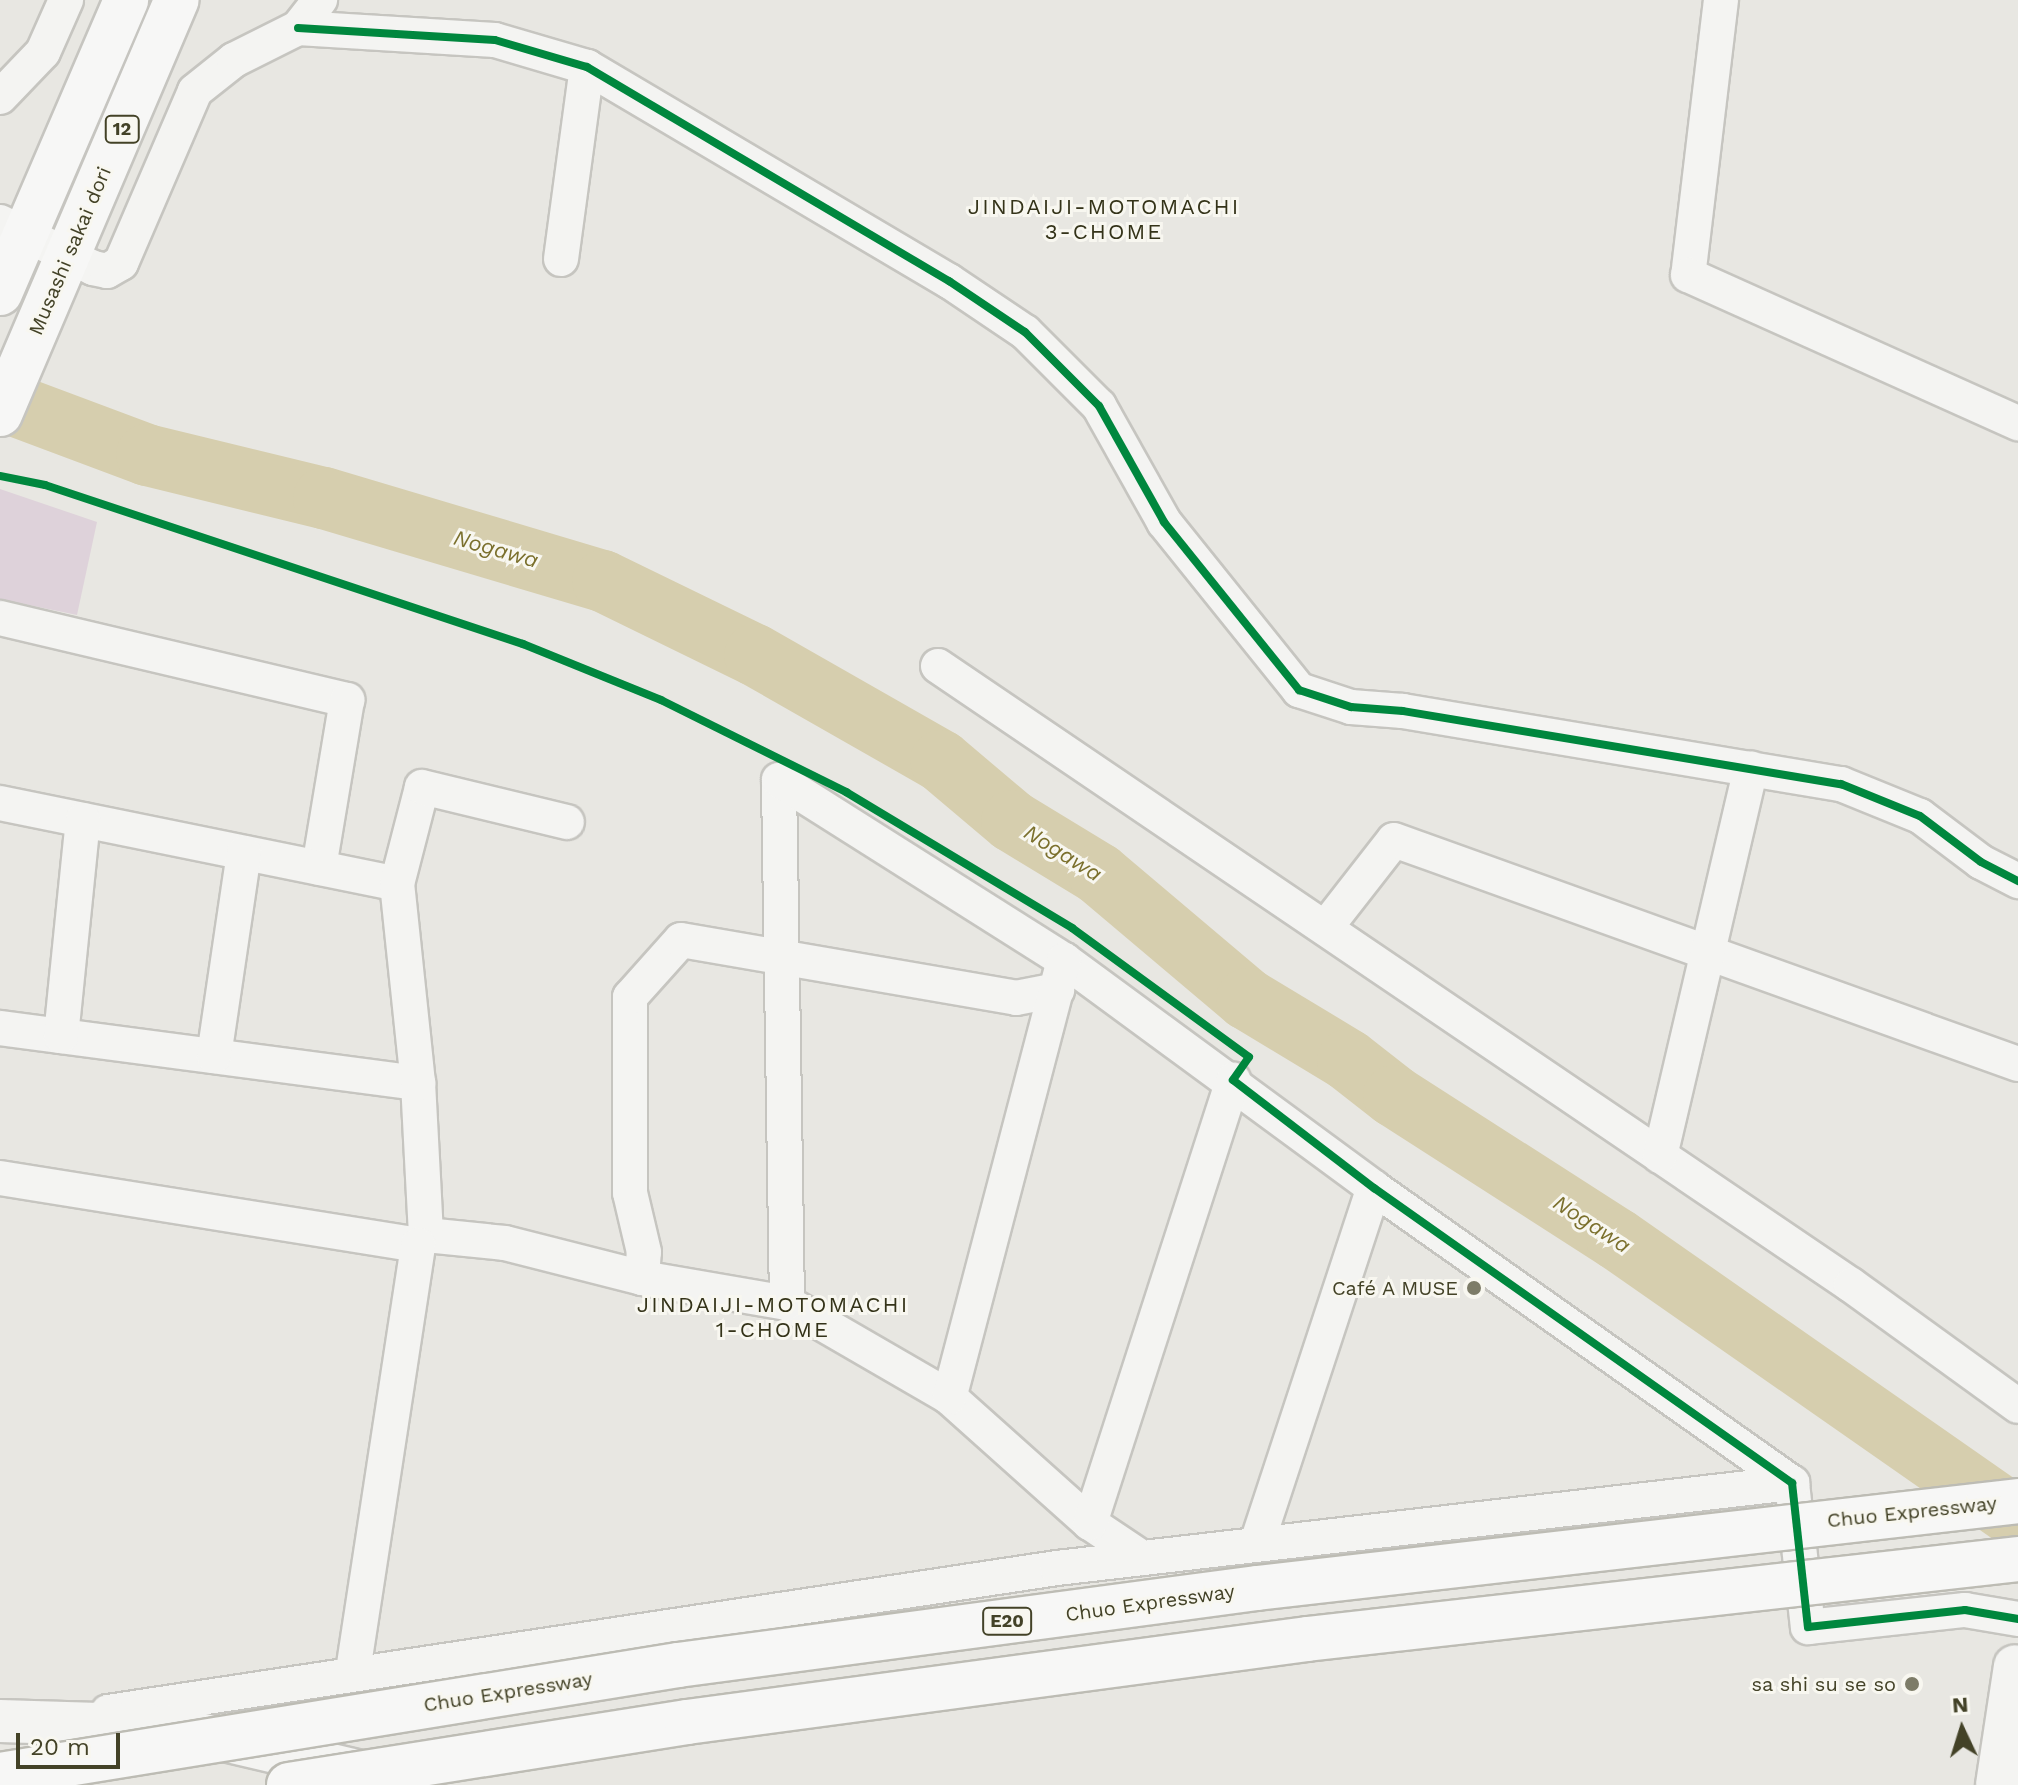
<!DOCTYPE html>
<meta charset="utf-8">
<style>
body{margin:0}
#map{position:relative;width:2018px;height:1785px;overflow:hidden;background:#e8e7e2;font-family:"Work Sans",sans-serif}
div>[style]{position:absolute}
.green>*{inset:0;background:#ded2da}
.river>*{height:62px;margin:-31px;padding:0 31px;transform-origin:31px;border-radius:31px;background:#d6ceae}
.roads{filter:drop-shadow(2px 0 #c6c5c0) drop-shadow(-2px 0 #c6c5c0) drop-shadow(0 2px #c6c5c0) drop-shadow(0 -2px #c6c5c0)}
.minor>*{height:34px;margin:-17px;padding:0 17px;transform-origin:17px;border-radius:17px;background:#f4f4f2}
.tertiary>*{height:42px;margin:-21px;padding:0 21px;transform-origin:21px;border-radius:21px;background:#f4f4f2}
.primary>*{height:44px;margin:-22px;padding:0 22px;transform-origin:22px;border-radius:22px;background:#f7f7f6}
.bridges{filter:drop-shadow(2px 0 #bdbcb4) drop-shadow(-2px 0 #bdbcb4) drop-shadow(0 2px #bdbcb4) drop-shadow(0 -2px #bdbcb4)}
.motorway-bridge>*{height:44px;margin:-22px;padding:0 22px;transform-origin:22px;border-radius:22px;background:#f7f7f6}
.cycleway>*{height:8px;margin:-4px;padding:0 4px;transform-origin:4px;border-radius:4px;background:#00873e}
.dots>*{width:22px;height:22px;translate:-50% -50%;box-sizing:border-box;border:4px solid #f8f7f0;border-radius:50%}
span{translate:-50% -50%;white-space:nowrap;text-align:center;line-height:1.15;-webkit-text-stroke:6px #f8f7f0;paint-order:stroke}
.shield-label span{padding:2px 6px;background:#f8f7f0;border:2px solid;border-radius:6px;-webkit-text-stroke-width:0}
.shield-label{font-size:18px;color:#434227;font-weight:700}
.street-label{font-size:20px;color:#434227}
.poi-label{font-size:20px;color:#434227}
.right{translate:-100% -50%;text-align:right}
.neighbourhood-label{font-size:22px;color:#343319;letter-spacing:2px}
.water-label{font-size:22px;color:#7b702d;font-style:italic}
.north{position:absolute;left:1922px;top:1689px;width:80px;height:80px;-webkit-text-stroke:6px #f8f7f0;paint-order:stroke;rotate:356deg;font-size:22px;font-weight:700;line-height:32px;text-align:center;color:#434227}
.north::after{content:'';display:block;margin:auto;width:28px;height:36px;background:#434227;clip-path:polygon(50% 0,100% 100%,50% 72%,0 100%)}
.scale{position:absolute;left:16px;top:1733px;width:104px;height:36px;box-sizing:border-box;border:4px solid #434227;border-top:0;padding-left:10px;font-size:24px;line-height:28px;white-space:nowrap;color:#434227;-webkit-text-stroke:6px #f8f7f0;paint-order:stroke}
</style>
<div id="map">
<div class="green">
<div style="clip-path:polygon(0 489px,97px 522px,77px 615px,0 599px)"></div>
</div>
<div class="river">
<div style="left:0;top:400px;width:157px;rotate:20.5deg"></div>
<div style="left:147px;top:455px;width:182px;rotate:13.7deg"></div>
<div style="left:324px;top:498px;width:291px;rotate:16.6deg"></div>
<div style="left:603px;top:581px;width:169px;rotate:26deg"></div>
<div style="left:755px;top:655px;width:214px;rotate:29.7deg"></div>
<div style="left:941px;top:761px;width:93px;rotate:40.2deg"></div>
<div style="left:1012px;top:821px;width:102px;rotate:31.3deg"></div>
<div style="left:1099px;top:874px;width:194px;rotate:40.2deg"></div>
<div style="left:1247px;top:999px;width:118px;rotate:31.1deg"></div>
<div style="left:1348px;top:1060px;width:58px;rotate:38deg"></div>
<div style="left:1394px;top:1096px;width:265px;rotate:32.7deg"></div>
<div style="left:1617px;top:1239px;width:489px;rotate:34.9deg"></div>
</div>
<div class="roads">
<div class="minor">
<div style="left:1721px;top:0;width:277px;rotate:96.8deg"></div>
<div style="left:1688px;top:275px;width:362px;rotate:24.2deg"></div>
<div style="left:298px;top:28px;width:197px;rotate:3.5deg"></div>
<div style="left:495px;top:40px;width:96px;rotate:16.4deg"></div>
<div style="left:587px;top:67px;width:421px;rotate:30.6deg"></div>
<div style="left:949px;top:281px;width:92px;rotate:33.9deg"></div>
<div style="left:1025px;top:332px;width:105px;rotate:45deg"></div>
<div style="left:1099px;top:406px;width:133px;rotate:60.7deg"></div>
<div style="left:1164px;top:522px;width:216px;rotate:51.2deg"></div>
<div style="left:1299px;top:690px;width:55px;rotate:18.1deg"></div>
<div style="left:1351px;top:707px;width:52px;rotate:4.4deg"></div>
<div style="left:1403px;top:711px;width:444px;rotate:9.5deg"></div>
<div style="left:1841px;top:784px;width:85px;rotate:22.1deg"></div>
<div style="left:1920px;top:816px;width:76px;rotate:37deg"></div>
<div style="left:1981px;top:862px;width:42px;rotate:27.2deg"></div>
<div style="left:0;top:97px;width:62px;rotate:-46.3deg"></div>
<div style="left:43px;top:52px;width:57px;rotate:-66.1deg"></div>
<div style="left:0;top:222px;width:104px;rotate:26.3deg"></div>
<div style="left:93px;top:268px;width:14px;rotate:12deg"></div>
<div style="left:107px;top:271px;width:16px;rotate:-30deg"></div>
<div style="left:121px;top:263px;width:187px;rotate:-66.7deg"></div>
<div style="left:195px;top:91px;width:50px;rotate:-38.5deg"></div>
<div style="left:234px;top:60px;width:72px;rotate:-26.6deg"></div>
<div style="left:298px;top:28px;width:36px;rotate:-52deg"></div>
<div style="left:561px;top:259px;width:194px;rotate:-82.3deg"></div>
<div style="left:0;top:618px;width:357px;rotate:13.3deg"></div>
<div style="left:347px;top:700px;width:170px;rotate:99.5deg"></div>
<div style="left:938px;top:666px;width:1103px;rotate:34.14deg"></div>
<div style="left:1851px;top:1285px;width:206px;rotate:35.9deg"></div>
<div style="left:0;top:803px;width:405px;rotate:11.5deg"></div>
<div style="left:1326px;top:927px;width:110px;rotate:-52deg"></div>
<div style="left:1394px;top:840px;width:663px;rotate:19.75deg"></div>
<div style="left:1064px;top:960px;width:385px;rotate:36.3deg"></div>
<div style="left:1374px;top:1188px;width:512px;rotate:35.21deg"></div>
<div style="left:1792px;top:1483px;width:145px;rotate:83.7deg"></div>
<div style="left:1808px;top:1627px;width:158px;rotate:-6.2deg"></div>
<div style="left:1965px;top:1610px;width:54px;rotate:9.6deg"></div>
<div style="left:0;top:1028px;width:422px;rotate:7.5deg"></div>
<div style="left:61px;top:1036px;width:217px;rotate:-84.2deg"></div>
<div style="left:214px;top:1056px;width:205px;rotate:-81.6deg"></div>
<div style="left:1660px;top:1156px;width:398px;rotate:-76.8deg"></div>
<div style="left:0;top:1178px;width:423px;rotate:9.1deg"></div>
<div style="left:418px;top:1245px;width:13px;rotate:-51deg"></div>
<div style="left:426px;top:1235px;width:79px;rotate:5.8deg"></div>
<div style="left:505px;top:1243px;width:141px;rotate:14.3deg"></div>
<div style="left:642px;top:1278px;width:147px;rotate:9.8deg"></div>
<div style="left:787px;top:1303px;width:187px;rotate:30.1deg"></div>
<div style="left:949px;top:1397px;width:189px;rotate:41.8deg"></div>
<div style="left:1090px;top:1523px;width:63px;rotate:33.9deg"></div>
<div style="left:426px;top:1235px;width:152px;rotate:-93deg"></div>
<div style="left:418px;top:1083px;width:200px;rotate:-96deg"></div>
<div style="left:397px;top:884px;width:100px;rotate:-75.5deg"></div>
<div style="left:422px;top:787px;width:149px;rotate:13.6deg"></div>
<div style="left:642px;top:1278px;width:26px;rotate:-86deg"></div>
<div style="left:644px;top:1252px;width:61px;rotate:-103.3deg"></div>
<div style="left:630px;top:1193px;width:196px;rotate:-90deg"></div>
<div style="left:630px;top:997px;width:76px;rotate:-48.2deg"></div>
<div style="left:681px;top:940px;width:340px;rotate:9.8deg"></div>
<div style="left:1016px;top:998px;width:42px;rotate:-11deg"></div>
<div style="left:787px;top:1303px;width:523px;rotate:-90.88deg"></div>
<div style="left:779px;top:780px;width:337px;rotate:32.3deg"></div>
<div style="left:1064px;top:960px;width:452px;rotate:104.7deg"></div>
<div style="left:1090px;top:1523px;width:466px;rotate:-72.1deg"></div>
<div style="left:1257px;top:1543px;width:374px;rotate:-71.8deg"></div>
<div style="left:353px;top:1671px;width:431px;rotate:-81.3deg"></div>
<div style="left:108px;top:1712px;width:960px;rotate:-8.63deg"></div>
<div style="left:1057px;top:1568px;width:740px;rotate:-6.6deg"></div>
</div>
<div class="tertiary">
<div style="left:0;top:1721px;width:165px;rotate:1.7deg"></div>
<div style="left:165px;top:1726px;width:210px;rotate:13.2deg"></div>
<div style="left:1997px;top:1785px;width:120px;rotate:-81.4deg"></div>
</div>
<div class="primary">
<div style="left:0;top:293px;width:319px;rotate:-66.7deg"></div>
<div style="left:0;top:414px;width:450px;rotate:-66.9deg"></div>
</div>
</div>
<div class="bridges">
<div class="motorway-bridge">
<div style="left:0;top:1775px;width:687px;rotate:-9.22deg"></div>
<div style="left:678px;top:1665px;width:584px;rotate:-7.58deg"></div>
<div style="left:1257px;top:1588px;width:766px;rotate:-6.52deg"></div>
<div style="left:289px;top:1785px;width:403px;rotate:-9deg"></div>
<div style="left:687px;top:1722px;width:626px;rotate:-7.62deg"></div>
<div style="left:1307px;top:1639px;width:715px;rotate:-6.42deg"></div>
</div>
</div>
<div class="cycleway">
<div style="left:298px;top:28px;width:197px;rotate:3.5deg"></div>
<div style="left:495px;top:40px;width:96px;rotate:16.4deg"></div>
<div style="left:587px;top:67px;width:421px;rotate:30.6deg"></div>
<div style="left:949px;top:281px;width:92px;rotate:33.9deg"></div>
<div style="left:1025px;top:332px;width:105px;rotate:45deg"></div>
<div style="left:1099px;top:406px;width:133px;rotate:60.7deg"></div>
<div style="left:1164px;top:522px;width:216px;rotate:51.2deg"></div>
<div style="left:1299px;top:690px;width:55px;rotate:18.1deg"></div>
<div style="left:1351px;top:707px;width:52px;rotate:4.4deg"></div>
<div style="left:1403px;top:711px;width:444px;rotate:9.5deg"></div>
<div style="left:1841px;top:784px;width:85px;rotate:22.1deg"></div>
<div style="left:1920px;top:816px;width:76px;rotate:37deg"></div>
<div style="left:1981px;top:862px;width:42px;rotate:27.2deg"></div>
<div style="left:0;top:476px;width:46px;rotate:11.3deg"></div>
<div style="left:45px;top:485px;width:504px;rotate:18.4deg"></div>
<div style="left:523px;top:644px;width:149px;rotate:22.1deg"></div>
<div style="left:661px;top:700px;width:207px;rotate:26.4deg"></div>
<div style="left:846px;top:792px;width:264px;rotate:31deg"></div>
<div style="left:1072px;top:928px;width:219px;rotate:36.1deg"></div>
<div style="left:1249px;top:1057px;width:28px;rotate:125deg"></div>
<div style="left:1233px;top:1080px;width:178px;rotate:37.5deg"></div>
<div style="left:1374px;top:1188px;width:512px;rotate:35.21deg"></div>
<div style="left:1792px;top:1483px;width:145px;rotate:83.7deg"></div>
<div style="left:1808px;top:1627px;width:158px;rotate:-6.2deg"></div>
<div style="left:1965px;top:1610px;width:54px;rotate:9.6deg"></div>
</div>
<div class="dots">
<div style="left:1474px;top:1288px;background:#7d7c68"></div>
<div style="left:1912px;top:1684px;background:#7d7c68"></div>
</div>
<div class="shield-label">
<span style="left:122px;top:129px">12</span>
<span style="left:1007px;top:1621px">E20</span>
</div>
<div class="street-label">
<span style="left:70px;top:251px;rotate:-67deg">Musashi sakai dori</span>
<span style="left:1912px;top:1512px;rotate:-6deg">Chuo Expressway</span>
<span style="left:1150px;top:1603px;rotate:-8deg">Chuo Expressway</span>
<span style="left:508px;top:1692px;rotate:-9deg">Chuo Expressway</span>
</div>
<div class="poi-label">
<span class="right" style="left:1458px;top:1288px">Café A MUSE</span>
<span class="right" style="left:1896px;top:1684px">sa shi su se so</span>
</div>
<div class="neighbourhood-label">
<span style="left:1104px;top:219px">JINDAIJI-MOTOMACHI<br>3-CHOME</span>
<span style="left:773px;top:1317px">JINDAIJI-MOTOMACHI<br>1-CHOME</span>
</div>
<div class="water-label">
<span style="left:496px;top:549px;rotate:16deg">Nogawa</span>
<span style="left:1063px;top:853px;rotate:32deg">Nogawa</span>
<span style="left:1592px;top:1224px;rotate:33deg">Nogawa</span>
</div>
<div class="north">N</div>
<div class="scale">20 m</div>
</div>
